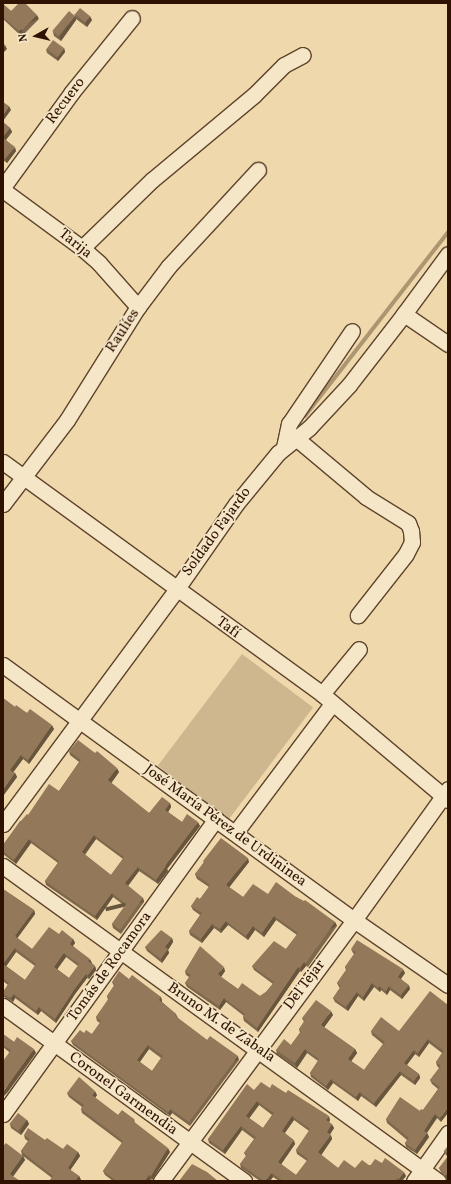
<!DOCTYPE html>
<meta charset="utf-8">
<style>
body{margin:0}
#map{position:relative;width:451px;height:1184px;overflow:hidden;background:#efd8ab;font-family:Vollkorn,serif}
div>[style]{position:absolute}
.green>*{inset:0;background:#ceb68e;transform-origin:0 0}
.stream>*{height:3.5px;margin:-1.75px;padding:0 1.75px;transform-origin:1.75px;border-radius:1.75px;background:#ae9571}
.roads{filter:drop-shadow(1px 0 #5f442c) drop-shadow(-1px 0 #5f442c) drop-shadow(0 1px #5f442c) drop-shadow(0 -1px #5f442c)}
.minor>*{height:15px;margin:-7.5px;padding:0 7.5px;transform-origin:7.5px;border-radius:7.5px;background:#f5e6c8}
.wall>*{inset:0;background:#7e684d}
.shaded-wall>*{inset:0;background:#67553e;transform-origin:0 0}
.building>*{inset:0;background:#937959;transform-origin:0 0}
span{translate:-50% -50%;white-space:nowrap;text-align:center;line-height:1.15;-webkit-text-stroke:3.5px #f5e6c8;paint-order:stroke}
.street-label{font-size:15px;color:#2f1201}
.frame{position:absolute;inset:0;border:4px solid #2f1201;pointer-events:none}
.north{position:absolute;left:16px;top:16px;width:40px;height:40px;-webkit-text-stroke:3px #f5e6c8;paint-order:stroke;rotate:262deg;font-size:11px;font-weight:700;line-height:16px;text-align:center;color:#2f1201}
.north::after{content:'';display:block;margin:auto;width:14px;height:18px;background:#2f1201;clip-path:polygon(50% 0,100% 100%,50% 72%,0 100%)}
</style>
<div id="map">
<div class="green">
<div style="left:242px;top:654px;width:89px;height:140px;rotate:37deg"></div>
</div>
<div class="stream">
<div style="left:305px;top:416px;width:233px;rotate:-52.1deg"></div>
</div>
<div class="roads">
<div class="minor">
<div style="left:3px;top:187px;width:117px;rotate:-54deg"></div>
<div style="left:72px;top:92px;width:95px;rotate:-51deg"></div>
<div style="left:3px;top:190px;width:98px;rotate:36.3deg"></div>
<div style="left:82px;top:248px;width:23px;rotate:41deg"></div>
<div style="left:99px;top:263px;width:59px;rotate:48.4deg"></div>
<div style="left:82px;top:248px;width:98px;rotate:-44.2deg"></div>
<div style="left:152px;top:180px;width:133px;rotate:-39.8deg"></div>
<div style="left:254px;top:95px;width:42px;rotate:-45deg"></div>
<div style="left:284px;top:65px;width:21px;rotate:-28deg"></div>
<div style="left:404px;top:314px;width:53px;rotate:34.3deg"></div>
<div style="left:297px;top:439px;width:90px;rotate:40deg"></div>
<div style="left:366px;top:497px;width:49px;rotate:31.8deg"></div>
<div style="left:408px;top:523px;width:9px;rotate:69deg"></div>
<div style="left:411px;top:531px;width:11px;rotate:85deg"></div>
<div style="left:412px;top:542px;width:13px;rotate:117deg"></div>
<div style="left:406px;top:554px;width:78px;rotate:128.2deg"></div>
<div style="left:284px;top:447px;width:24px;rotate:-78deg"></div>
<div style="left:289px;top:424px;width:112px;rotate:-55.9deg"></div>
<div style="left:3px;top:462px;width:394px;rotate:36deg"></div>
<div style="left:322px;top:694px;width:165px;rotate:40.1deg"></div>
<div style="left:3px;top:504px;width:106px;rotate:-52.7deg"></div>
<div style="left:67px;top:420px;width:133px;rotate:-57.9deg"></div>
<div style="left:138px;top:307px;width:51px;rotate:-52.9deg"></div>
<div style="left:169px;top:266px;width:131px;rotate:-47.2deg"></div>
<div style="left:3px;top:665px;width:434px;rotate:36deg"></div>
<div style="left:354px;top:920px;width:114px;rotate:34.7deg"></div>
<div style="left:322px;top:694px;width:58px;rotate:-50.6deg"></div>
<div style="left:3px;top:824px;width:291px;rotate:-53.5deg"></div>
<div style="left:176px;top:590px;width:105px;rotate:-55.1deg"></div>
<div style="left:236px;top:504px;width:66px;rotate:-50.5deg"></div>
<div style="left:278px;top:453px;width:40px;rotate:-39deg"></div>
<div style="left:309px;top:428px;width:59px;rotate:-47.1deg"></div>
<div style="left:349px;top:385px;width:90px;rotate:-52.2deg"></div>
<div style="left:404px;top:314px;width:74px;rotate:-53.7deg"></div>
<div style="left:235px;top:833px;width:161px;rotate:-53.1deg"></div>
<div style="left:3px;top:866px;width:537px;rotate:35.91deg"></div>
<div style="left:3px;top:1006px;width:298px;rotate:36deg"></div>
<div style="left:3px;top:1114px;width:364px;rotate:-54.2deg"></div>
<div style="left:161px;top:1181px;width:325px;rotate:-53.5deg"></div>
<div style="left:354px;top:920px;width:161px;rotate:-54.3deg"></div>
<div style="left:414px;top:1181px;width:59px;rotate:-54.7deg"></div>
</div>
</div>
<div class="wall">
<div style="clip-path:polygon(3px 4px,11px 11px,39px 19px,24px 34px,23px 33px,20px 35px,3px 19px)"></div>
<div style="clip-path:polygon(74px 14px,92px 20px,87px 27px,76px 19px,76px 20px,61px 41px,54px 36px,53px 32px,75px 16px)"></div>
<div style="clip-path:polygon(64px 48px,65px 52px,58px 61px,47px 53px,46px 49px)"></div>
<div style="clip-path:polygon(3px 122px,10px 128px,12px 132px,6px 140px,16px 151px,7px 163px,3px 160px)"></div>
<div style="clip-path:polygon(3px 698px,15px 707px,27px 713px,54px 729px,29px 764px,23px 759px,13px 772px,15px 773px,17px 777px,3px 796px)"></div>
<div style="clip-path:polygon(evenodd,69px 751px,119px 772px,111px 783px,149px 813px,170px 803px,171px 807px,168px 812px,182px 822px,200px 826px,167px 869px,168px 871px,158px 884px,139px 871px,128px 886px,143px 898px,144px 902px,121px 934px,113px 928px,112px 924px,125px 906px,113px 897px,97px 920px,46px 885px,45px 881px,58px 863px,31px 843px,16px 864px,3px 854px,3px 845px,21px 821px,59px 791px,79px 762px,70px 755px,69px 751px,96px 839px,123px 859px,111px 875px,85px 855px,96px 839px)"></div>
<div style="clip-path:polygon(203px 861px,249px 862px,229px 887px,243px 897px,268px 894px,296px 897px,335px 922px,337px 926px,308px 967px,306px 966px,301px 972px,300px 971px,258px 1032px,244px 1021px,243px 1017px,244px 1016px,226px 1002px,220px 1010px,187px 987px,185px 983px,189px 977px,186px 975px,185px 971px,225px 971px,221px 977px,238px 989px,260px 996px,266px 992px,273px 984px,254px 970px,252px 966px,286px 949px,297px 935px,276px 920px,264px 937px,255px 930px,248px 940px,228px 925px,221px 933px,214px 928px,202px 943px,190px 935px,189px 931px,200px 915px,193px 910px,191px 906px,200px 899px,209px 887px,197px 879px,195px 874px,204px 862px)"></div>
<div style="clip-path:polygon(evenodd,3px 889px,34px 910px,35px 914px,17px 938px,32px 949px,59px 934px,73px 939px,75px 943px,73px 946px,95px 966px,96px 970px,89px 979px,87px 978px,75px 994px,56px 1023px,41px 1011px,38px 1015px,15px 998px,13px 1002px,4px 997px,3px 992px,8px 985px,3px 981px,3px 889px,16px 952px,35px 966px,25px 980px,6px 966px,16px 952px,3px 889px,66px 957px,78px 966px,69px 978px,57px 969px,66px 957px)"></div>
<div style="clip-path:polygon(172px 938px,173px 942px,168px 950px,169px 953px,162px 963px,147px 951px,145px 947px)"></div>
<div style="clip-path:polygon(351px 949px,405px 973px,401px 979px,410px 989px,402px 999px,390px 990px,387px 995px,381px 990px,380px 992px,374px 987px,364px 1001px,358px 996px,348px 1011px,335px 1002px,333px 998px,340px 988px,339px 987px,337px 983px,346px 970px,345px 967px,354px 954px,353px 953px)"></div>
<div style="clip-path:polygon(evenodd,129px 979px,161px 997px,162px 1001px,162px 1002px,176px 1014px,178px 1018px,207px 1040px,239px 1060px,190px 1126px,172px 1113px,170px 1116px,73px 1045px,71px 1041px,84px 1033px,92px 1034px,100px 1023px,97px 1021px,96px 1017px,108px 1000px,107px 996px,114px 986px,112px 982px,129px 979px,149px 1049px,161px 1058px,152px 1071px,140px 1062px,149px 1049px)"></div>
<div style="clip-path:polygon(448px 1005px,441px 1122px,437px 1118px,427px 1133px,429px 1137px,417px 1154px,406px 1147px,405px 1143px,407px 1140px,387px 1123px,386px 1119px,423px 1110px,438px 1089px,432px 1084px,430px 1080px,439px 1068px,437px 1066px,436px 1062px,442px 1053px,429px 1043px,419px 1057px,415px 1054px,407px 1065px,419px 1074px,420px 1078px,415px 1085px,401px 1075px,376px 1107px,361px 1096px,358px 1101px,333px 1083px,328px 1090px,311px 1077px,310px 1073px,318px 1061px,307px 1053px,297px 1068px,277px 1054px,276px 1050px,291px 1045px,300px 1033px,299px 1029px,304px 1022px,302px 1018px,333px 1015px,324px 1027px,355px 1049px,357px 1053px,351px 1061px,364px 1070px,383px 1044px,372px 1035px,371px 1031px,399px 1031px)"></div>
<div style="clip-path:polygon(3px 1034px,14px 1042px,36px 1053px,7px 1093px,9px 1052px,3px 1047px)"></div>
<div style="clip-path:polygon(evenodd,270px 1088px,286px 1093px,330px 1120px,329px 1122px,334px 1128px,330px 1134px,332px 1139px,321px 1155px,338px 1168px,355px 1168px,382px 1163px,406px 1176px,402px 1181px,279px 1181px,273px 1177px,270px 1181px,260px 1181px,241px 1168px,240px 1164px,246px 1156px,244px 1153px,254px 1139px,242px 1130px,225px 1154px,209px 1143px,208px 1139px,254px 1090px,270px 1088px,259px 1105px,272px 1115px,263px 1128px,249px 1118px,259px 1105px,270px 1088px,294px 1120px,309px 1131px,296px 1150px,297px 1154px,307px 1161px,296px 1175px,281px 1164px,295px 1144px,285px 1133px,294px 1120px)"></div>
<div style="clip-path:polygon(67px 1093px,97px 1095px,95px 1098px,118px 1115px,134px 1119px,135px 1123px,170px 1152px,152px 1180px,151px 1179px,149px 1181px,113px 1181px,105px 1175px,103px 1171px,122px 1143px,82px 1113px,81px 1109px,82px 1107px,69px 1097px)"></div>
<div style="clip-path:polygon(27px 1120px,29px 1124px,21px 1135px,11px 1128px,10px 1124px)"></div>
<div style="clip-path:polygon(24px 1135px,45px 1140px,63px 1149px,78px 1152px,80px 1156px,70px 1170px,79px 1176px,81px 1180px,80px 1181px,49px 1181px,52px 1178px,23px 1156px,25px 1160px,13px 1176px,3px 1181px,22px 1155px,21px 1151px,28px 1141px,25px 1139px)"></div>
<div style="clip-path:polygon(448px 1146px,448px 1179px,447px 1180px,441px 1172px,439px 1168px,448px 1157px,446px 1155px,444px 1151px)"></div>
</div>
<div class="shaded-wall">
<div style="left:37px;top:15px;width:4px;height:21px;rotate:63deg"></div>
<div style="clip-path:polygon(75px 16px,76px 20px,61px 41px,59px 37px)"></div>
<div style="clip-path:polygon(90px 16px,92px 20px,87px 27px,85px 23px)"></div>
<div style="clip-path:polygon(21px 29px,23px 33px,20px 35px,19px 31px)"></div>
<div style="clip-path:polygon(5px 45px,7px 49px,3px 53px,3px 47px)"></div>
<div style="clip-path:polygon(64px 48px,65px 52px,58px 61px,57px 57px)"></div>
<div style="clip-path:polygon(9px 106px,11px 110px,3px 121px,3px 115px)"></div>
<div style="clip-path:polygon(10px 128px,12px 132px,4px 142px,3px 137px)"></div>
<div style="clip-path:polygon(15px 147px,16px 151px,7px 163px,5px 159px)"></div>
<div style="clip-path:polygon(52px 725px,54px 729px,29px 764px,28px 760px)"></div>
<div style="clip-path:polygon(21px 755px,23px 759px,12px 774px,10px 770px)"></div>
<div style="clip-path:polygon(117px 768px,119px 772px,110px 785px,108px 780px)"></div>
<div style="clip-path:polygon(15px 773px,17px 777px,3px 796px,3px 790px)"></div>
<div style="clip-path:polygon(170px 803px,171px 807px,167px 814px,165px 810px)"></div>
<div style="clip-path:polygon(198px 822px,200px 826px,167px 869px,168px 871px,158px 884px,156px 880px,165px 866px)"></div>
<div style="clip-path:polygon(94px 835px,96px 839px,83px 856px,82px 852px)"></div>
<div style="clip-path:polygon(29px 839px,31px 843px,16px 864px,14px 860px)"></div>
<div style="clip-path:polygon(248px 858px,249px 862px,228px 889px,226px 885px)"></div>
<div style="clip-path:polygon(138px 867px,139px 871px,127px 887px,125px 883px)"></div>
<div style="clip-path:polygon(112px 893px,113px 897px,97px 920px,95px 916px)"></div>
<div style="left:143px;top:898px;width:4px;height:39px;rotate:76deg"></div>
<div style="clip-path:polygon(34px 910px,35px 914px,16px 940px,15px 936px)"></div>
<div style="clip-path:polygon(274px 916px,276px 920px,264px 937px,262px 933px)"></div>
<div style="clip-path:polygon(226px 921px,228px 925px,221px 933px,220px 929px)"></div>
<div style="left:335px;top:922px;width:4px;height:50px;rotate:63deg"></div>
<div style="clip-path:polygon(212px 924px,214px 928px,202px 943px,201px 939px)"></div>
<div style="clip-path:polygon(253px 926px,255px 930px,248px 940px,246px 936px)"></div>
<div style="clip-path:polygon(172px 938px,173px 942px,168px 950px,169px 953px,162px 963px,161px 959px,165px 947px)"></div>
<div style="clip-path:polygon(73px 939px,75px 943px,71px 948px,70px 944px)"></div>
<div style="clip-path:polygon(15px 948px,16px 952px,5px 968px,3px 964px)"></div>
<div style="clip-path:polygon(64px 953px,66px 957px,56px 971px,54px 967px)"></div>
<div style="clip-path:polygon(90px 959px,92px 963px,90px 965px,88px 961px)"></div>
<div style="clip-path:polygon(304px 962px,306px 966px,301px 972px,300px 968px)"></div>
<div style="clip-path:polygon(95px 966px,96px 970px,89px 979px,88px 975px)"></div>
<div style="clip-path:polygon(224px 967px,225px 971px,220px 978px,218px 974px)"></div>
<div style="clip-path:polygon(298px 967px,300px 971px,258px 1032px,257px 1028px)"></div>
<div style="clip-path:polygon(403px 969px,405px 973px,399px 981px,398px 977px)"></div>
<div style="clip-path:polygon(86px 974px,87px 978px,75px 994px,56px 1023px,55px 1019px,74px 990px)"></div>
<div style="clip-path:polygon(372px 983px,374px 987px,364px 1001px,363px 997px)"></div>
<div style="clip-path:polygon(409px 985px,410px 989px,402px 999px,401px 995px)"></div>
<div style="clip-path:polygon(379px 986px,381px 990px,380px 992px,378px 988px)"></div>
<div style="clip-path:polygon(389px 986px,390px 990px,387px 995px,386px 991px)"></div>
<div style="clip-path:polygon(357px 992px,358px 996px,348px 1011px,346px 1007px)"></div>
<div style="clip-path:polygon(14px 994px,15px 998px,13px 1002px,11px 998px)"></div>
<div style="clip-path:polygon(161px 997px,162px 1001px,160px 1004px,159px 1000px)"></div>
<div style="clip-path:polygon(224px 998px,226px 1002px,220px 1010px,219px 1006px)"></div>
<div style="clip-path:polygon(39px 1007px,41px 1011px,38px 1015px,36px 1011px)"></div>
<div style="clip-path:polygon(331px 1011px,333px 1015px,323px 1029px,321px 1025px)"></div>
<div style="clip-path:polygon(428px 1039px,429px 1043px,419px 1057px,418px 1053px)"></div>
<div style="clip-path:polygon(148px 1045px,149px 1049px,138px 1064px,137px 1060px)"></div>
<div style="clip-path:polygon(34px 1049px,36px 1053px,7px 1093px,3px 1097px,3px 1092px)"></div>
<div style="clip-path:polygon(305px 1049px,307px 1053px,297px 1068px,295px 1063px)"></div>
<div style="clip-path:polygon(355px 1049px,357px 1053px,350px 1063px,348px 1059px)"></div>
<div style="clip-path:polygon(414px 1050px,415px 1054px,405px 1067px,404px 1063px)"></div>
<div style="left:238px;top:1056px;width:4px;height:82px;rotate:76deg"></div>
<div style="clip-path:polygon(400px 1071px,401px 1075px,376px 1107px,374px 1103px)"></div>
<div style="clip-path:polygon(419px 1074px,420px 1078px,415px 1085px,414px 1081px)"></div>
<div style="clip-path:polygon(331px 1079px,333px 1083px,328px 1090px,326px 1086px)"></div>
<div style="clip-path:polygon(95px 1091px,97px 1095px,94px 1099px,92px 1095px)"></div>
<div style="clip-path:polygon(360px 1092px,361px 1096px,358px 1101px,356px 1097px)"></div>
<div style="clip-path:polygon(257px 1101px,259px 1105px,248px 1120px,246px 1116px)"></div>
<div style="clip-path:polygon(448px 1107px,448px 1113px,441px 1122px,440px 1118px)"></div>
<div style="clip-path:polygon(171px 1109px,172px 1113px,170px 1116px,168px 1112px)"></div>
<div style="clip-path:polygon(435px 1114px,437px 1118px,425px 1135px,424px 1131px)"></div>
<div style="clip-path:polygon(292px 1116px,294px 1120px,283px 1135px,282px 1131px)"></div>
<div style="clip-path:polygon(329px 1116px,330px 1120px,328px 1124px,326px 1120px)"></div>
<div style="clip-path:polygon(27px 1120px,29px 1124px,21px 1135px,20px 1131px)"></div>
<div style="clip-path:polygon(332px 1124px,334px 1128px,329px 1136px,327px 1132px)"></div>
<div style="clip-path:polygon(241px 1126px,242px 1130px,225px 1154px,223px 1150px)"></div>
<div style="clip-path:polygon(427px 1133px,429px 1137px,417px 1154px,415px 1150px)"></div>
<div style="clip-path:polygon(331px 1135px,332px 1139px,320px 1157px,318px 1152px)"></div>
<div style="clip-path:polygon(294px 1140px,295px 1144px,280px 1166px,278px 1162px)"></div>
<div style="clip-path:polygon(168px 1148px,170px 1152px,152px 1180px,151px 1176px)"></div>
<div style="clip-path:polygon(78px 1152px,80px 1156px,69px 1172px,68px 1168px)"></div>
<div style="clip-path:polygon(23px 1156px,25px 1160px,12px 1178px,10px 1174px)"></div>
<div style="clip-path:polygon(404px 1172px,406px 1176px,402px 1181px,399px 1181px,399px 1179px)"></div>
<div style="clip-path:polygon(272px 1173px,273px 1177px,270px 1181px,265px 1181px)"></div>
<div style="clip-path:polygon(447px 1174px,448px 1179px,447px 1180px,445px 1176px)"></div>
<div style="clip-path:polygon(149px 1175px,151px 1179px,149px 1181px,145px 1181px)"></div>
<div style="clip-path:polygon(79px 1176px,81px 1180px,80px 1181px,75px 1181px)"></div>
</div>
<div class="building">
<div style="clip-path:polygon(19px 3px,25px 3px,37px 15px,22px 30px,21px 29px,19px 31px,3px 17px,3px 4px,11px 11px)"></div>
<div style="left:80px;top:8px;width:13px;height:8px;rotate:39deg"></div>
<div style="left:69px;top:11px;width:8px;height:26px;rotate:40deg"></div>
<div style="left:53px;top:40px;width:14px;height:11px;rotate:36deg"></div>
<div style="clip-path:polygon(3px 42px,5px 45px,3px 47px)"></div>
<div style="clip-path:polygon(3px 102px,9px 106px,3px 115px)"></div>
<div style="clip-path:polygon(3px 122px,10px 128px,3px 137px)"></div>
<div style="clip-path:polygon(3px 138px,15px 147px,5px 159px,3px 157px)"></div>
<div style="clip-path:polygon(3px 698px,15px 707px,16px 705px,27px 713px,30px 709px,52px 725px,28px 760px,21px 755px,10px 770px,15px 773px,3px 790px)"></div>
<div style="clip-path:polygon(evenodd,78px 740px,95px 753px,97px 751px,117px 768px,108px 780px,149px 813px,162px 797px,170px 803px,165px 810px,182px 822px,187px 814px,198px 822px,165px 866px,166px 866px,156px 880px,138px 867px,125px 883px,143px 898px,120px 930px,112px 924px,126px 904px,112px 893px,95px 916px,45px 881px,59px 861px,29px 839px,14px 860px,3px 851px,3px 845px,20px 821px,21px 821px,27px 814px,28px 815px,49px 784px,59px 791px,81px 760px,69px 751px,78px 740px,94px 835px,124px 857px,111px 875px,82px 852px,94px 835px)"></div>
<div style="clip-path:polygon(221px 838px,248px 858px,226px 885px,243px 897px,253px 884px,268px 894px,276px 882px,296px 897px,304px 901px,305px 900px,335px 922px,306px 963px,304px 962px,300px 968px,298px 967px,257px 1028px,243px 1017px,245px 1014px,224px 998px,219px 1006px,185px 983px,191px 975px,185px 971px,200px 946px,224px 967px,218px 974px,224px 979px,238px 989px,242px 983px,260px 996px,266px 992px,274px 982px,252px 966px,274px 941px,286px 949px,298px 933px,274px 916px,262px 933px,253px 926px,246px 936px,226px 921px,220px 929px,212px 924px,201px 939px,189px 931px,202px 913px,191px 906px,197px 897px,200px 899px,210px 885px,195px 874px,205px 862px,203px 861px)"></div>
<div style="clip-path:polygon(evenodd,3px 889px,34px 910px,15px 936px,32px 949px,49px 927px,59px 934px,62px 930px,73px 939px,70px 944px,90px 959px,88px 961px,95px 966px,88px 975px,86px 974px,74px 990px,55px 1019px,39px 1007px,36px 1011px,14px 994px,11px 998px,3px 994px,3px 992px,9px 983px,3px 978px,3px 889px,15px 948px,36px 964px,25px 980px,3px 964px,15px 948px,3px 889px,64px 953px,79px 964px,69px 978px,54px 967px,64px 953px)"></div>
<div style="clip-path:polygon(161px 930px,172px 938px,165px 947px,168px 949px,161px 959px,145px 947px)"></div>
<div style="clip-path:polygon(357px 940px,403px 969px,398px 977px,409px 985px,401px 995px,389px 986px,386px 991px,379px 986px,378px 988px,372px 983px,363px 997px,357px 992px,346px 1007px,333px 998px,341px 986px,337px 983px,347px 969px,345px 967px,356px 952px,351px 949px)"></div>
<div style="clip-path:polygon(evenodd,119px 971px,129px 979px,132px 975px,161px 997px,159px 1000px,176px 1014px,175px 1016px,207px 1040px,210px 1036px,238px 1056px,189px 1122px,171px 1109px,168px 1112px,71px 1041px,80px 1030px,84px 1033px,86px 1030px,92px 1034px,101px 1021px,96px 1017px,109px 998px,107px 996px,115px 984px,112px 982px,119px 971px,148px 1045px,163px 1056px,152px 1071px,137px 1060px,148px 1045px)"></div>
<div style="clip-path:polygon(430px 991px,448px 1005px,448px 1107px,440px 1118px,435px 1114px,424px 1131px,427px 1133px,415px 1150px,405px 1143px,409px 1138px,386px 1119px,400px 1097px,420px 1111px,421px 1109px,423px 1110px,440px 1087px,430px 1080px,441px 1066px,436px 1062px,444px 1051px,428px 1039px,418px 1053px,414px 1050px,404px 1063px,419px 1074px,414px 1081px,400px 1071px,374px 1103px,360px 1092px,356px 1097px,331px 1079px,326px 1086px,310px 1073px,319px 1059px,305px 1049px,295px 1063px,276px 1050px,284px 1039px,291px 1045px,301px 1031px,299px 1029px,305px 1020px,302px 1018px,316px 1000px,331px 1011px,321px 1025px,355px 1049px,348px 1059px,364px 1070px,385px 1042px,371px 1031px,381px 1017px,399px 1031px)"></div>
<div style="clip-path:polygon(3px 1034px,14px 1042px,17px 1037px,34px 1049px,3px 1092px,3px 1061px,11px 1050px,3px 1045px)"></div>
<div style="clip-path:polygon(79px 1077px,95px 1091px,92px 1095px,118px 1115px,122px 1110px,134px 1119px,133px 1121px,168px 1148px,151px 1176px,149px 1175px,145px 1181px,117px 1181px,103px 1171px,123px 1141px,81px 1109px,84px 1105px,67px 1093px)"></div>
<div style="clip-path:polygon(evenodd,261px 1082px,270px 1088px,272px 1084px,286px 1093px,288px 1090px,329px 1116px,326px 1120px,332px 1124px,327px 1132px,331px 1135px,318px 1152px,338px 1168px,344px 1160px,355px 1168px,362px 1160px,370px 1166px,375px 1159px,382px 1163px,385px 1158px,404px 1172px,399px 1179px,397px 1178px,395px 1181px,283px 1181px,272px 1173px,265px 1181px,264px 1181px,240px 1164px,247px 1155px,244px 1153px,256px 1137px,241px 1126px,223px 1150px,208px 1139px,247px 1084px,254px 1090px,261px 1082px,257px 1101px,274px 1113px,263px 1128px,246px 1116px,257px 1101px,261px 1082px,292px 1116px,310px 1129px,296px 1150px,308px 1159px,296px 1175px,278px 1162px,294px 1140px,282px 1131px,292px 1116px)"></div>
<div style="left:18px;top:1113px;width:11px;height:14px;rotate:38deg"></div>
<div style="clip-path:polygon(28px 1128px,45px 1140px,47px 1138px,63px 1149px,67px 1144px,78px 1152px,68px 1168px,79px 1176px,75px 1181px,49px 1181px,53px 1176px,21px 1151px,30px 1139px,24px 1135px)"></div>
<div style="clip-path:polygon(6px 1143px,23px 1156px,10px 1174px,20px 1181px,3px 1181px,3px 1146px)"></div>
<div style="clip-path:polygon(448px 1146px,448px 1154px,444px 1151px)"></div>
<div style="clip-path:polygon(448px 1156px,448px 1175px,447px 1174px,445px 1176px,439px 1168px)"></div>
<div style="clip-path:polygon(192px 1164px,207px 1172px,218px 1181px,179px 1181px)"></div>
</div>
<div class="street-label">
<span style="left:66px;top:101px;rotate:-53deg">Recuero</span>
<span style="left:75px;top:244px;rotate:39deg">Tarija</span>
<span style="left:123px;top:331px;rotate:-57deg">Raulíes</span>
<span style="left:217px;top:532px;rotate:-54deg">Soldado Fajardo</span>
<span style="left:228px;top:628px;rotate:36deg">Tafí</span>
<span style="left:225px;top:826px;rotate:36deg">José María Pérez de Urdininea</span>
<span style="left:110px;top:967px;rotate:-54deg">Tomás de Rocamora</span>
<span style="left:305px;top:985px;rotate:-53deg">Del Tejar</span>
<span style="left:221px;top:1023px;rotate:35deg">Bruno M. de Zabala</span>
<span style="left:123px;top:1094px;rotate:36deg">Coronel Garmendia</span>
</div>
<div class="frame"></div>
<div class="north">N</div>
</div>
